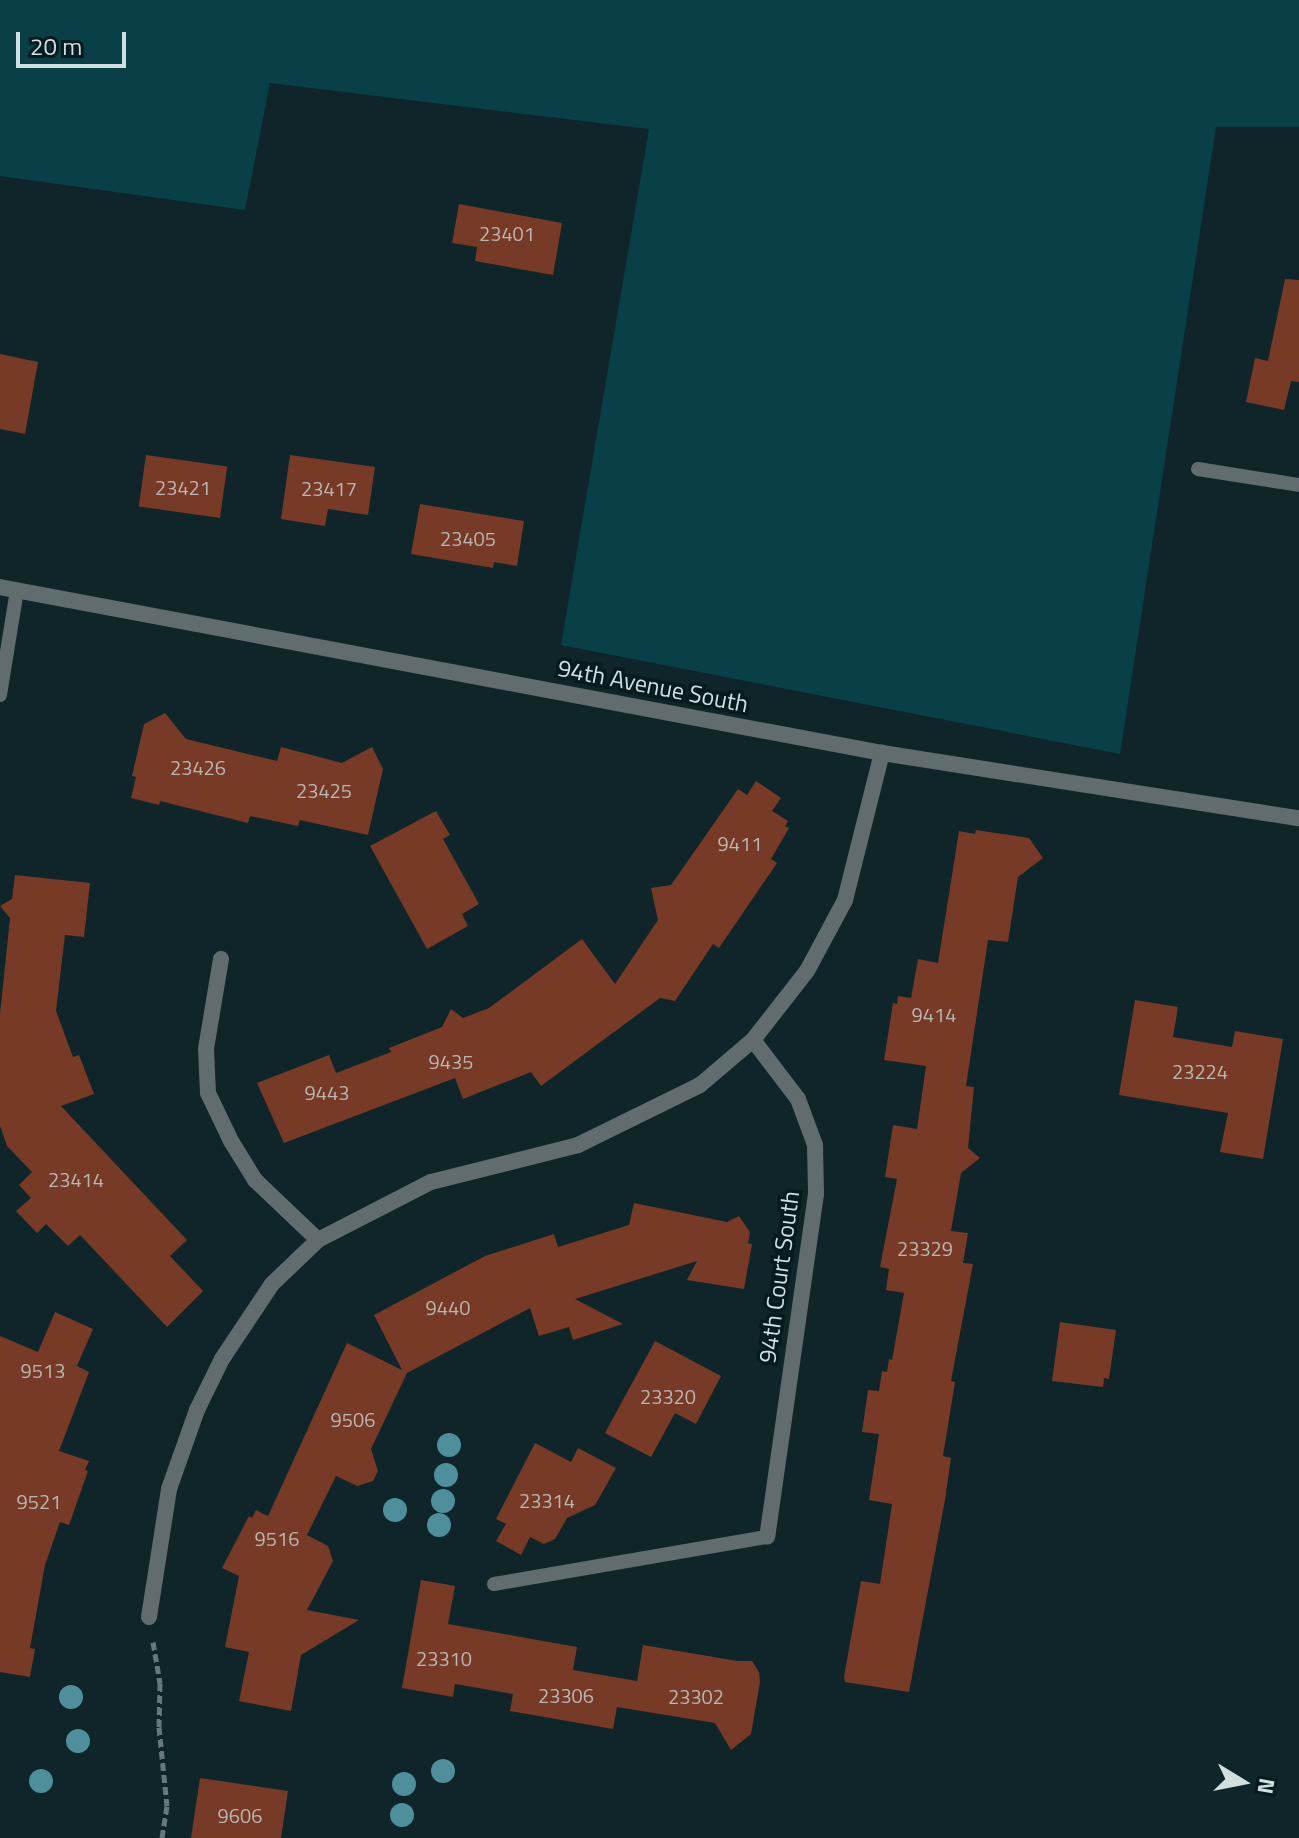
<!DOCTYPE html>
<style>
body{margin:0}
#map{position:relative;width:1299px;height:1838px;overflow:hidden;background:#0f2529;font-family:"Titillium Web",sans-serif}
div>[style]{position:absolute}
.green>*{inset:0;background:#094048}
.building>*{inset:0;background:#773a26;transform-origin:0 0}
.path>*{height:5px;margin-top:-2.5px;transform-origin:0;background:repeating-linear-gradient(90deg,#66787b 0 8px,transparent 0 12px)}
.service>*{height:14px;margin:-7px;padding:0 7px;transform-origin:7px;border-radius:7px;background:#616c6e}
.minor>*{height:16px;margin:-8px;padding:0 8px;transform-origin:8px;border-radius:8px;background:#616c6e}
.tertiary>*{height:16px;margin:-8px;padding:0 8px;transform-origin:8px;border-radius:8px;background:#616c6e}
.trees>*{width:24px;height:24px;margin:-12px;border-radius:50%;background:#4e8f9b}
span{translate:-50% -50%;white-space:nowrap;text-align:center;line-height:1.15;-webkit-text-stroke:7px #051b20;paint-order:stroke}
.number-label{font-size:20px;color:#bbb6b2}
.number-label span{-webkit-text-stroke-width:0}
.street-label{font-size:24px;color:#d2dfe1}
.north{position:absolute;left:1203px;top:1742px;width:80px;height:80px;-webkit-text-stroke:6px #051b20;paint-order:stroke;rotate:100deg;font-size:22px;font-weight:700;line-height:32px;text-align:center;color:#d2dfe1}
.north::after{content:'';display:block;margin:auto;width:28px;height:36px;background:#d2dfe1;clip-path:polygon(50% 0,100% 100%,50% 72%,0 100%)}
.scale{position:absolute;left:16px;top:32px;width:110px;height:36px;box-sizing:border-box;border:4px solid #d2dfe1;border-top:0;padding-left:10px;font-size:24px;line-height:28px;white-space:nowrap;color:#d2dfe1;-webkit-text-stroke:6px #051b20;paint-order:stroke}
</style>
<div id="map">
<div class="green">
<div style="clip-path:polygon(0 0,1299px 0,1299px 127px,1216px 127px,1120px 754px,561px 645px,649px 129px,270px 83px,245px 210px,0 176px)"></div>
</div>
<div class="building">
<div style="clip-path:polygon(459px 204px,562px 223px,553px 275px,475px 261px,477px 247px,452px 243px)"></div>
<div style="clip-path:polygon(1285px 279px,1299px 280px,1299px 382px,1291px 381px,1284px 410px,1246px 402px,1255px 358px,1268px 361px)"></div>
<div style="clip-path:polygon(0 354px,38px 362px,25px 434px,0 429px)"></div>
<div style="left:146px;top:455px;width:82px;height:52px;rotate:8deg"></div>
<div style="clip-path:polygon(290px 455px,375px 467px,368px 515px,328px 509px,325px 526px,281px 519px)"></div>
<div style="clip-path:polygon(420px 504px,524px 521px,517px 566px,494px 562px,493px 568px,411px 554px)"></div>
<div style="clip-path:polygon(165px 713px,186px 739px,277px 761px,281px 747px,342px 763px,372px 747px,383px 769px,368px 835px,300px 820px,298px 826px,250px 816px,248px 823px,160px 801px,159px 805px,131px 798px,136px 777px,132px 776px,144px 724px)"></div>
<div style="clip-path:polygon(756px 781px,781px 798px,772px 811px,788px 821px,785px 826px,789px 828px,771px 859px,777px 863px,719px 948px,713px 944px,675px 1001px,660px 998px,541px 1086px,531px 1072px,463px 1099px,455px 1078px,284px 1143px,257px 1083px,329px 1055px,336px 1073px,391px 1052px,389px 1048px,442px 1027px,451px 1009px,463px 1018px,489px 1008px,582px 939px,615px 984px,658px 920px,651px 888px,671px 885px,738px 789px,747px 795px)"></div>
<div style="clip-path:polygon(436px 811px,450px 835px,443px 839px,479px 904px,462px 914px,468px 926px,427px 949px,370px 846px)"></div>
<div style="clip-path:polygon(976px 830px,1029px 838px,1043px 858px,1018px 877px,1008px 942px,988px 940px,966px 1086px,974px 1087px,968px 1148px,980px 1158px,961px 1173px,951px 1231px,968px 1233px,963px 1263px,973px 1264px,951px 1381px,955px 1382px,943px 1456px,951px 1458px,945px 1500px,909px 1692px,845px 1682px,844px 1677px,861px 1581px,880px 1584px,892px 1504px,869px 1500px,879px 1434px,862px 1432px,868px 1390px,879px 1391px,882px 1371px,887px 1372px,889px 1359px,892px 1360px,904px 1293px,886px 1290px,889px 1269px,880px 1267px,897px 1179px,885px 1177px,893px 1125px,917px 1129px,926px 1066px,884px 1060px,893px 1003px,897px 1004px,898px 996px,911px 998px,918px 959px,938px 963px,959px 831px,975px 834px)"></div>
<div style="clip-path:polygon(15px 875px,90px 883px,84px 937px,65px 935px,56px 1011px,73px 1057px,79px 1055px,94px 1094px,61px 1106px,187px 1240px,170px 1256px,203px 1291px,167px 1327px,80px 1235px,68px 1246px,46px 1224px,37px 1233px,16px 1211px,31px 1198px,19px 1185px,32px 1172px,7px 1146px,0 1126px,0 1014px,10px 918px,0 906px,12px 899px)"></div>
<div style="clip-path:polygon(1135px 1000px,1178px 1007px,1173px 1037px,1232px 1047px,1235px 1031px,1283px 1039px,1263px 1159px,1220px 1152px,1228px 1113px,1119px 1095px)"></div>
<div style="clip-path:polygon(634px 1203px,727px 1222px,739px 1216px,750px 1232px,748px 1243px,752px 1244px,744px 1289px,687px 1280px,697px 1261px,575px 1299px,623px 1324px,573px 1340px,569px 1327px,539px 1336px,530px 1308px,407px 1373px,371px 1449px,378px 1471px,373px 1481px,357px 1486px,336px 1476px,307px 1535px,328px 1546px,333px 1561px,307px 1610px,359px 1620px,301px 1655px,291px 1711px,239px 1701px,249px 1652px,225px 1647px,239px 1576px,222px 1568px,249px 1516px,252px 1518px,256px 1510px,268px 1516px,347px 1343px,402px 1370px,374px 1315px,485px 1256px,554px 1234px,558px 1247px,629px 1225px)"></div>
<div style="clip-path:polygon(55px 1312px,93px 1329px,77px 1366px,89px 1372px,59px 1451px,89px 1461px,85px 1470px,88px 1471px,69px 1525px,60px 1522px,45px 1565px,30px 1648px,35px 1649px,30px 1677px,0 1672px,0 1336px,38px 1352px)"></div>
<div style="clip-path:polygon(1060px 1322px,1116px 1330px,1109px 1379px,1104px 1378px,1103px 1387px,1052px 1381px)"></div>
<div style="clip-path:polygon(655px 1341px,721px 1376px,696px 1424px,675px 1413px,651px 1457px,605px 1433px)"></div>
<div style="clip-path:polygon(535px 1443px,571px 1462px,578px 1448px,616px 1468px,595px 1505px,567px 1518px,555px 1539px,544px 1544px,530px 1537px,521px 1555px,496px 1541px,506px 1524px,496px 1519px)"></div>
<div style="clip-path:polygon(421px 1580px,455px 1586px,448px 1624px,577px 1647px,573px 1670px,637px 1681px,643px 1645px,737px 1661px,752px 1661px,759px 1672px,760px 1682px,751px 1734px,731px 1750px,715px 1723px,617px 1707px,613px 1729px,510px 1711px,513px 1694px,455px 1684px,453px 1697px,402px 1688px)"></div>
<div style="clip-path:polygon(200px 1778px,288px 1791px,281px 1838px,191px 1838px)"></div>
</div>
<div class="path">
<div style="left:153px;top:1642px;width:42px;rotate:80.3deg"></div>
<div style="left:160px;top:1683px;width:44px;rotate:91.3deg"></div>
<div style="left:159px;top:1727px;width:79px;rotate:84.2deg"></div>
<div style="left:167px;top:1806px;width:32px;rotate:99deg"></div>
</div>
<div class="service">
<div style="left:1198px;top:469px;width:102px;rotate:9deg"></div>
<div style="left:0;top:695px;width:106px;rotate:-80.8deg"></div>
<div style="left:494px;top:1584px;width:277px;rotate:-9.8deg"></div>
</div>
<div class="minor">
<div style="left:221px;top:959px;width:91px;rotate:99.5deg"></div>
<div style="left:206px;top:1049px;width:44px;rotate:87.4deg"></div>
<div style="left:208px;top:1093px;width:53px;rotate:64.4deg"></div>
<div style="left:231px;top:1141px;width:46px;rotate:58.4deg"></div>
<div style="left:255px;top:1180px;width:87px;rotate:43.6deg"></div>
<div style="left:753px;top:1040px;width:74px;rotate:52.7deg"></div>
<div style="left:798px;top:1099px;width:49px;rotate:69.7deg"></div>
<div style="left:815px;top:1145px;width:49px;rotate:88.8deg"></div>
<div style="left:816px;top:1194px;width:346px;rotate:98.1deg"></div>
<div style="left:149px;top:1617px;width:130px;rotate:-81.1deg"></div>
<div style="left:169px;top:1489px;width:84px;rotate:-70.5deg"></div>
<div style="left:197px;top:1410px;width:57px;rotate:-63.9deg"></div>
<div style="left:222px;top:1359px;width:90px;rotate:-56.3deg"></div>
<div style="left:272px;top:1284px;width:64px;rotate:-43.7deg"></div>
<div style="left:318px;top:1240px;width:127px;rotate:-27.2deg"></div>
<div style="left:431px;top:1182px;width:152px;rotate:-14.1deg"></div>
<div style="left:578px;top:1145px;width:136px;rotate:-26.2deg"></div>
<div style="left:700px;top:1085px;width:70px;rotate:-40.3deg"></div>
<div style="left:753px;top:1040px;width:88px;rotate:-52deg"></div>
<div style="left:807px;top:971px;width:81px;rotate:-61.8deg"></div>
<div style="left:845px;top:900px;width:152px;rotate:-75.9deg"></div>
</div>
<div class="tertiary">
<div style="left:0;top:587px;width:897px;rotate:10.66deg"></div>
<div style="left:882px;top:753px;width:422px;rotate:8.9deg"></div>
</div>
<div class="trees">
<div style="left:449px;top:1445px"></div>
<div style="left:446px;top:1475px"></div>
<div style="left:443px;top:1501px"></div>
<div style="left:395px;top:1510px"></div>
<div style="left:439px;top:1525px"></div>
<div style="left:71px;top:1697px"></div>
<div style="left:78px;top:1741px"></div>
<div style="left:443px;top:1771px"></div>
<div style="left:41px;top:1781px"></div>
<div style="left:404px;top:1784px"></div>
<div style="left:402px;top:1815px"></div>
</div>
<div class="number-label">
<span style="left:507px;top:233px">23401</span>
<span style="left:183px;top:487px">23421</span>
<span style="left:329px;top:488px">23417</span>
<span style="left:468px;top:538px">23405</span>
<span style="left:198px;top:767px">23426</span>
<span style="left:324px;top:790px">23425</span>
<span style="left:740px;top:843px">9411</span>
<span style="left:934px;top:1014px">9414</span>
<span style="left:451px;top:1061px">9435</span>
<span style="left:1200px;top:1071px">23224</span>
<span style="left:327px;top:1092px">9443</span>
<span style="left:76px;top:1179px">23414</span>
<span style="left:925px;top:1248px">23329</span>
<span style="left:448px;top:1307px">9440</span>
<span style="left:43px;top:1370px">9513</span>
<span style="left:668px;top:1396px">23320</span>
<span style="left:353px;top:1419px">9506</span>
<span style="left:547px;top:1500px">23314</span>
<span style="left:39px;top:1501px">9521</span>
<span style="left:277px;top:1538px">9516</span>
<span style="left:444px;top:1658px">23310</span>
<span style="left:566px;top:1695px">23306</span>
<span style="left:696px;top:1696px">23302</span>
<span style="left:240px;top:1815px">9606</span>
</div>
<div class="street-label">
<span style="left:653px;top:686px;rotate:11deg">94th Avenue South</span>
<span style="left:779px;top:1277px;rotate:-82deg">94th Court South</span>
</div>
<div class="north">N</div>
<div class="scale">20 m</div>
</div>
